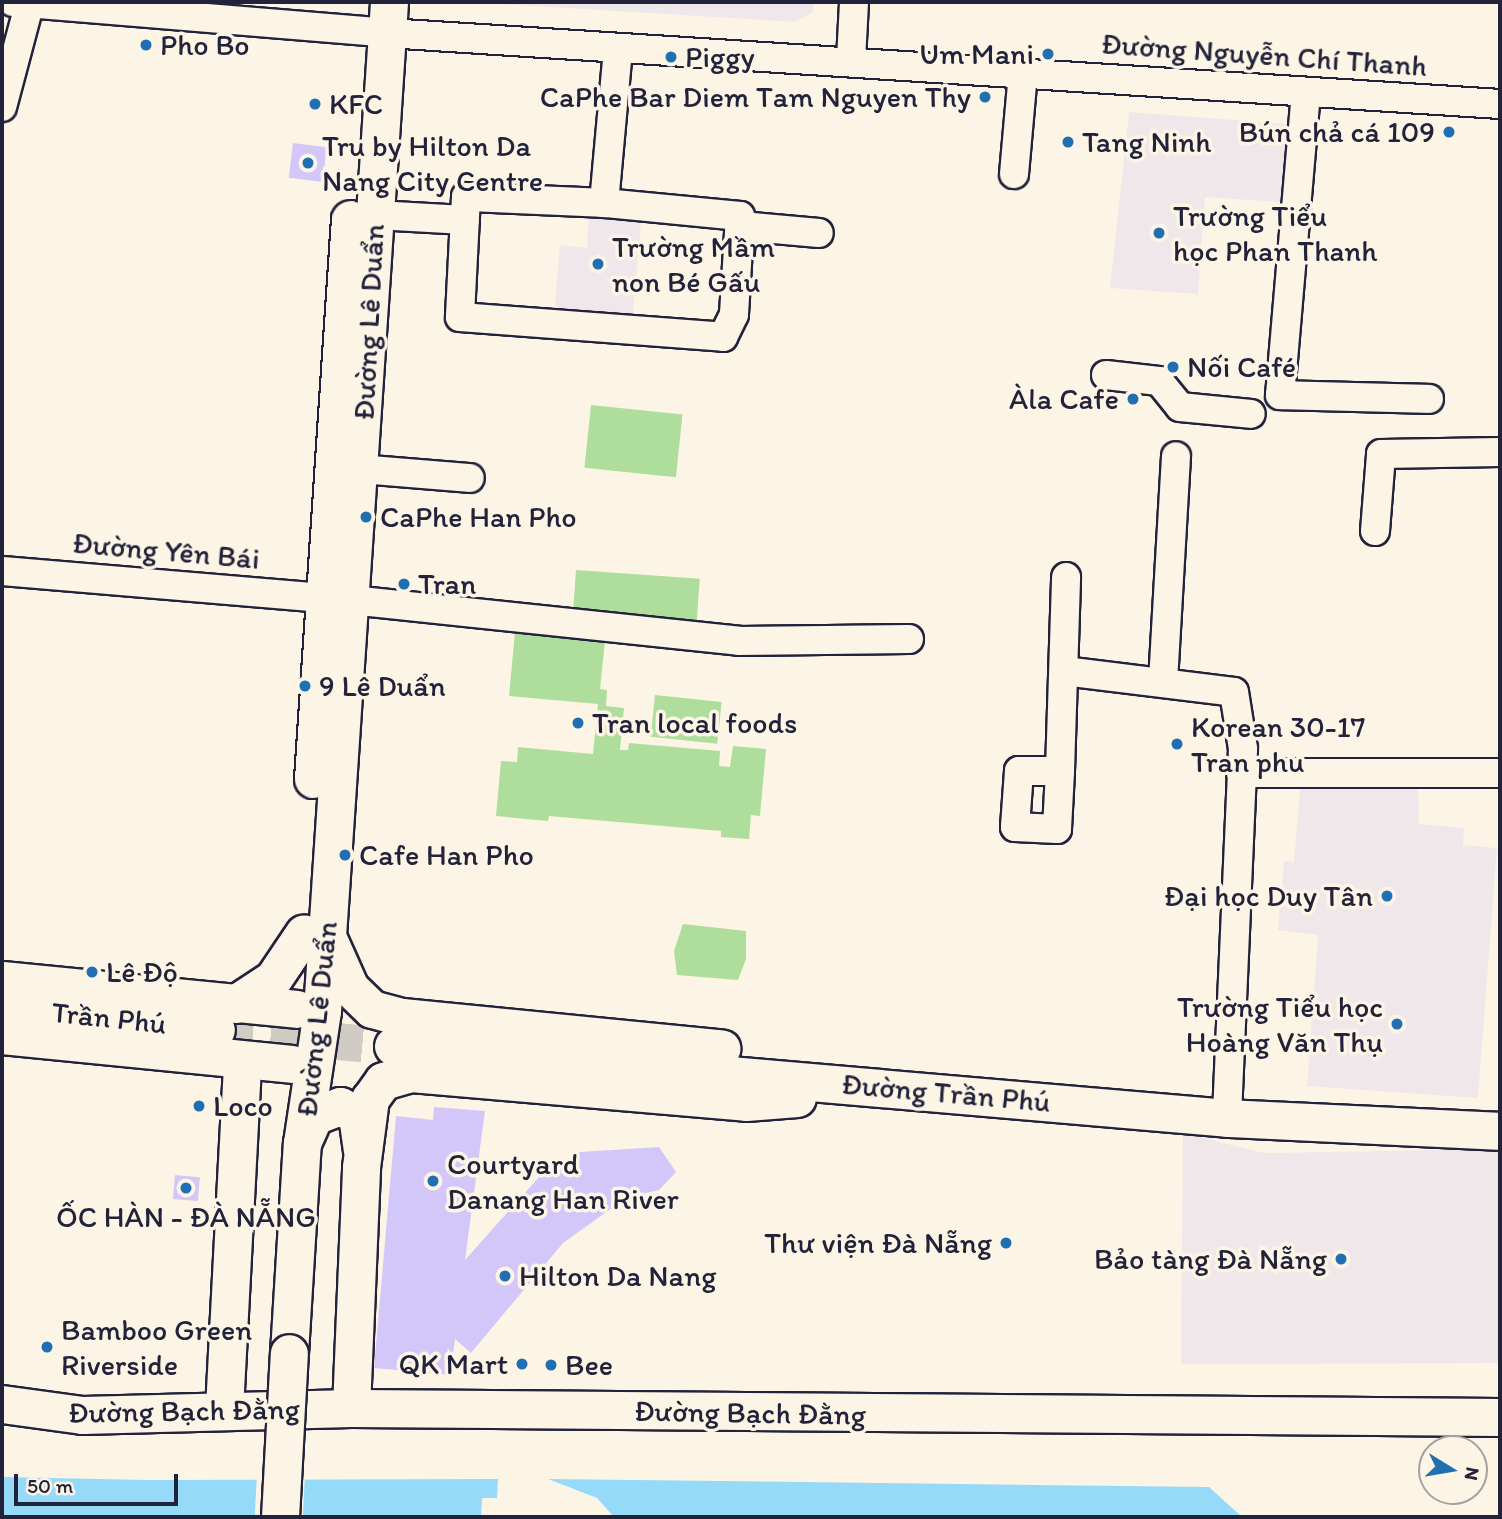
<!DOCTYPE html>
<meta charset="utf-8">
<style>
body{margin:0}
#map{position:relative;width:1502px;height:1519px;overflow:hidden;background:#fcf5e5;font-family:Itim,sans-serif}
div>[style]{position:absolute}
.built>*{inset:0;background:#f0e7eb}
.green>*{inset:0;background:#afdd9c;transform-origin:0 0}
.water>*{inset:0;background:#96daf9}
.pier>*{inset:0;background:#fcf5e5;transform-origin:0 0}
.building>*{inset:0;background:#d3c7f9;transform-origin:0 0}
.major-tunnel>*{height:37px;margin-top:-18.5px;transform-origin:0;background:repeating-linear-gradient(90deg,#d0cbc3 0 37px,transparent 0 55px)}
.roads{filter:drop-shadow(2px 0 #22223b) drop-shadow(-2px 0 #22223b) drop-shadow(0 2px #22223b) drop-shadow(0 -2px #22223b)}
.minor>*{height:28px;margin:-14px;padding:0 14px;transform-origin:14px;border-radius:14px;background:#fcf5e5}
.major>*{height:37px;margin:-18.5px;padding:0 18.5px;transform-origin:18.5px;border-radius:18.5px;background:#fcf5e5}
.bridges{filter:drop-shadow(2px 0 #22223b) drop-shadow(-2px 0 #22223b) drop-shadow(0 2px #22223b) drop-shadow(0 -2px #22223b)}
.major-bridge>*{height:37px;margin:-18.5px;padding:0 18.5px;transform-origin:18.5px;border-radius:18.5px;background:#fcf5e5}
.dots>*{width:19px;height:19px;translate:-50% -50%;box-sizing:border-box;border:4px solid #fcf5e5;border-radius:50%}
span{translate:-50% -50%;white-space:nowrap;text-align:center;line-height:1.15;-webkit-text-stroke:7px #fcf5e5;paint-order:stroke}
.poi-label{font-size:30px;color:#22223b}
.left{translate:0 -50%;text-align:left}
.right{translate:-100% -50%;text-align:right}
.street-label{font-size:30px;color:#22223b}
.frame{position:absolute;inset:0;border:4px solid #22223b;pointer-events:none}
.north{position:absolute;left:1418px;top:1435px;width:70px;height:70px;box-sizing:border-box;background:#fcf5e5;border:2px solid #a5a1a1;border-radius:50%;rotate:101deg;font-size:19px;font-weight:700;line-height:28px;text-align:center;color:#22223b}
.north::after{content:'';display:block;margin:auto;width:24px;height:32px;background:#1f6fb2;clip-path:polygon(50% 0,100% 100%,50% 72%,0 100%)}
.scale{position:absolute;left:14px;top:1474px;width:164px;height:32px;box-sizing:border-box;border:4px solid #22223b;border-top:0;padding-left:9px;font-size:21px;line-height:24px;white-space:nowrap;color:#22223b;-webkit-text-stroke:5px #fcf5e5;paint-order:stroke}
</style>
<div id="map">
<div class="built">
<div style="clip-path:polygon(466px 2px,813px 2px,813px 12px,796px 22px)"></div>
<div style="clip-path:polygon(1129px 112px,1287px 124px,1281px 202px,1205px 197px,1198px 294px,1110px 288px)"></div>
<div style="clip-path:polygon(589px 207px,642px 211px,632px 325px,554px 317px,560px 245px,587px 248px)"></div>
<div style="clip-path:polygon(1301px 778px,1418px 780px,1419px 824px,1464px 828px,1463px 845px,1497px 848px,1478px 1098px,1307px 1086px,1318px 935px,1278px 930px,1284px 861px,1294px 862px)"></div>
<div style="clip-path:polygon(1183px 1133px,1264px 1153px,1500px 1149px,1500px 1363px,1181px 1364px)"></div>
</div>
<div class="green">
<div style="left:591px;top:405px;width:92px;height:63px;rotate:6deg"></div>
<div style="left:576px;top:570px;width:124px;height:46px;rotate:4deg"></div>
<div style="clip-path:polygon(515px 632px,605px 641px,600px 689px,607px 690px,606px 706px,624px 708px,620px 750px,628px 750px,629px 743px,720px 751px,719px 766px,730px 767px,733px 746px,766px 749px,760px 816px,751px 815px,749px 839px,721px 837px,721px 831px,549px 816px,548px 821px,496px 816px,501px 761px,517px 762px,518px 747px,593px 754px,598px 704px,509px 696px)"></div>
<div style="left:655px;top:695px;width:67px;height:42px;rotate:6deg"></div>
<div style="clip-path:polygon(683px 924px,746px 931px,746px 959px,738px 980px,677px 975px,674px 951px)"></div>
</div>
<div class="water">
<div style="clip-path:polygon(2px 1477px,147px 1480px,498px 1479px,497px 1498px,482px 1498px,481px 1517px,2px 1517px)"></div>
<div style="clip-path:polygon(548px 1479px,1209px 1487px,1242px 1517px,1310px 1517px,614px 1517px,597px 1498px)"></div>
</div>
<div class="pier">
<div style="left:305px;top:1474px;width:43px;height:48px;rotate:93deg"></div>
</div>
<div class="building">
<div style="left:293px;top:143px;width:34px;height:35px;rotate:7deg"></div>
<div style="clip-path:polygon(434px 1107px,485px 1111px,465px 1260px,539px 1177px,580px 1152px,659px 1147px,676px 1172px,659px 1190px,626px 1198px,563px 1243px,471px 1353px,455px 1339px,450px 1375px,374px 1368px,396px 1116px,433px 1120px)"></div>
<div style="left:175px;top:1175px;width:25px;height:24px;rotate:5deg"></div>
</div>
<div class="major-tunnel">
<div style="left:216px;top:1030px;width:178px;rotate:5.2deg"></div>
</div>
<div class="roads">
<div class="minor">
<div style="left:13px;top:2px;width:375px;rotate:4.7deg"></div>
<div style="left:387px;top:33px;width:1115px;rotate:3.65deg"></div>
<div style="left:851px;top:60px;width:58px;rotate:-87deg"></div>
<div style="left:1306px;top:92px;width:304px;rotate:94.9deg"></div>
<div style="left:1280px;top:395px;width:149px;rotate:1.5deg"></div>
<div style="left:2px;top:107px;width:109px;rotate:-75.1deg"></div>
<div style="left:1014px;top:174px;width:100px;rotate:-84.9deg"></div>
<div style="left:604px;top:203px;width:138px;rotate:-177.5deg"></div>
<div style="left:466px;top:197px;width:120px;rotate:92.9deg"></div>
<div style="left:460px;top:317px;width:264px;rotate:4.3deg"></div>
<div style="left:723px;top:337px;width:25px;rotate:-64deg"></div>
<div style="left:734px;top:314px;width:98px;rotate:-86.5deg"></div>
<div style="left:740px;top:216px;width:137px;rotate:-174.5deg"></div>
<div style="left:604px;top:203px;width:155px;rotate:-84.8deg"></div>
<div style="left:376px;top:215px;width:89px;rotate:3.2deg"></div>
<div style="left:741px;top:226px;width:78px;rotate:5.1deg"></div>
<div style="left:1106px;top:375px;width:53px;rotate:6.5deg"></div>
<div style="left:1159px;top:381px;width:33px;rotate:51deg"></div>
<div style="left:1180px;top:407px;width:71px;rotate:5.6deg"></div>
<div style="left:360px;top:469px;width:110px;rotate:4.7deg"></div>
<div style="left:1375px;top:531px;width:77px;rotate:-85.5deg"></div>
<div style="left:1381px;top:454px;width:119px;rotate:-1deg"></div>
<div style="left:2px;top:571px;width:350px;rotate:4.8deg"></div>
<div style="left:351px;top:600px;width:390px;rotate:6deg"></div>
<div style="left:739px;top:641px;width:170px;rotate:-0.7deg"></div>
<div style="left:1064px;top:671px;width:171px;rotate:7deg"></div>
<div style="left:1234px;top:692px;width:58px;rotate:81deg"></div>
<div style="left:1243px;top:749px;width:369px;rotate:92.5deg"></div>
<div style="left:1163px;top:682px;width:226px;rotate:-86.7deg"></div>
<div style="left:1060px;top:771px;width:41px;rotate:180deg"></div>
<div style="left:1019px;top:771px;width:56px;rotate:94.1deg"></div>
<div style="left:1015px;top:827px;width:42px;rotate:2.7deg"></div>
<div style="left:1057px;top:829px;width:58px;rotate:-87deg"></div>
<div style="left:1060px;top:771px;width:194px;rotate:-88.2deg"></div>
<div style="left:1241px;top:773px;width:259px"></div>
</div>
<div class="major">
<div style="left:313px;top:779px;width:561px;rotate:-86.22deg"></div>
<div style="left:330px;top:943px;width:49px;rotate:66deg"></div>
<div style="left:350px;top:988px;width:30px;rotate:44deg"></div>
<div style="left:372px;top:1009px;width:31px;rotate:15deg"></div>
<div style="left:402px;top:1017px;width:321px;rotate:5.6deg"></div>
<div style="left:2px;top:980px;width:296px;rotate:5.6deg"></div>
<div style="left:235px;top:1004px;width:45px;rotate:-33.3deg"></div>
<div style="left:273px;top:979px;width:55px;rotate:-56deg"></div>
<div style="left:2px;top:1007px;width:215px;rotate:6.1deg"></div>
<div style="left:2px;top:1035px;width:291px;rotate:5.7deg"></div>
<div style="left:393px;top:1046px;width:837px;rotate:4.93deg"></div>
<div style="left:1227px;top:1118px;width:273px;rotate:2.7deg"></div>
<div style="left:302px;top:1143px;width:134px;rotate:-81.4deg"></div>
<div style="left:322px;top:1011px;width:1011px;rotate:-86.2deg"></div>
<div style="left:289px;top:1353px;width:210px;rotate:-86.5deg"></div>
<div style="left:302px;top:1143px;width:30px;rotate:-66deg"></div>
<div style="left:314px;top:1116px;width:28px;rotate:-21deg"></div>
<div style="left:340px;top:1106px;width:19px;rotate:28deg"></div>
<div style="left:357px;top:1115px;width:34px;rotate:82deg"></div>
<div style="left:2px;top:1404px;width:81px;rotate:7.8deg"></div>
<div style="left:82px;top:1415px;width:269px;rotate:-1.5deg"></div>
<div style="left:351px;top:1408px;width:1149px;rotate:0.45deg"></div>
<div style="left:351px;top:1408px;width:241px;rotate:-87.6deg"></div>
<div style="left:361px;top:1167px;width:69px;rotate:-82.5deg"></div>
<div style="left:370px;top:1099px;width:22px;rotate:-54deg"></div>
<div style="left:383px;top:1081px;width:29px;rotate:-16deg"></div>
<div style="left:411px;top:1073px;width:336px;rotate:4.9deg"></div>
<div style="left:746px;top:1102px;width:51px;rotate:-4.5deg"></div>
<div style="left:224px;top:1409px;width:349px;rotate:-87deg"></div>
</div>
</div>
<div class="bridges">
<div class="major-bridge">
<div style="left:280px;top:1517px;width:164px;rotate:-86.9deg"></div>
</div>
</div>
<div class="dots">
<div style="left:146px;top:45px;background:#1f6fb2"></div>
<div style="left:1048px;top:54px;background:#1f6fb2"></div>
<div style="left:671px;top:57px;background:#1f6fb2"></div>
<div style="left:985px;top:97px;background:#1f6fb2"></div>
<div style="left:315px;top:104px;background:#1f6fb2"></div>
<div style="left:1449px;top:132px;background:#1f6fb2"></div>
<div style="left:1068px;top:142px;background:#1f6fb2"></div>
<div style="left:308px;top:163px;background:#1f6fb2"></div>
<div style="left:1159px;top:233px;background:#1f6fb2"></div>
<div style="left:598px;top:264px;background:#1f6fb2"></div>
<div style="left:1173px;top:367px;background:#1f6fb2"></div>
<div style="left:1133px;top:399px;background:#1f6fb2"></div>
<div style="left:366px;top:517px;background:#1f6fb2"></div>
<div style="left:404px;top:584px;background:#1f6fb2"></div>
<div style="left:305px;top:686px;background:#1f6fb2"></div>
<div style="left:578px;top:723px;background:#1f6fb2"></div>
<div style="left:1177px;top:744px;background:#1f6fb2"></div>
<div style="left:345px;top:855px;background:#1f6fb2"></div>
<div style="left:1387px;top:896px;background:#1f6fb2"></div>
<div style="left:92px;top:972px;background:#1f6fb2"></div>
<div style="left:1397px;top:1024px;background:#1f6fb2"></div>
<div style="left:199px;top:1106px;background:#1f6fb2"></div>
<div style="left:433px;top:1181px;background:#1f6fb2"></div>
<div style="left:186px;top:1188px;background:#1f6fb2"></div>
<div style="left:1006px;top:1243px;background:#1f6fb2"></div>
<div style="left:1341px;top:1259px;background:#1f6fb2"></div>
<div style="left:505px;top:1276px;background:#1f6fb2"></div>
<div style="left:47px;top:1347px;background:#1f6fb2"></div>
<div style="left:522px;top:1364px;background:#1f6fb2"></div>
<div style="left:551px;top:1365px;background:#1f6fb2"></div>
</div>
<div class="poi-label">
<span class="left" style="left:160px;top:45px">Pho Bo</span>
<span class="right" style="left:1034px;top:54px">Um Mani</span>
<span class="left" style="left:685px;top:57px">Piggy</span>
<span class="right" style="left:971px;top:97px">CaPhe Bar Diem Tam Nguyen Thy</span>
<span class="left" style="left:329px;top:104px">KFC</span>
<span class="right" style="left:1435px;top:132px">Bún chả cá 109</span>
<span class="left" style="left:1082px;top:142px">Tang Ninh</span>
<span class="left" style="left:322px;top:163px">Tru by Hilton Da<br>Nang City Centre</span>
<span class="left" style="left:1173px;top:233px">Trường Tiểu<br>học Phan Thanh</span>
<span class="left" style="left:612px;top:264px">Trường Mầm<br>non Bé Gấu</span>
<span class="left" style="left:1187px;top:367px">Nối Café</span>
<span class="right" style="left:1119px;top:399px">Àla Cafe</span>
<span class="left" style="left:380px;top:517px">CaPhe Han Pho</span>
<span class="left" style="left:418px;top:584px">Tran</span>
<span class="left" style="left:319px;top:686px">9 Lê Duẩn</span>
<span class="left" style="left:592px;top:723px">Tran local foods</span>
<span class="left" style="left:1191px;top:744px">Korean 30-17<br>Tran phu</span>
<span class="left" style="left:359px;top:855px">Cafe Han Pho</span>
<span class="right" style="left:1373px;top:896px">Đại học Duy Tân</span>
<span class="left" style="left:106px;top:972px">Lê Độ</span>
<span class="right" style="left:1383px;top:1024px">Trường Tiểu học<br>Hoàng Văn Thụ</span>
<span class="left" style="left:213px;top:1106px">Loco</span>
<span class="left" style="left:447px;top:1181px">Courtyard<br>Danang Han River</span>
<span style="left:186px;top:1217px">ỐC HÀN - ĐÀ NẴNG</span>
<span class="right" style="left:992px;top:1243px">Thư viện Đà Nẵng</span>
<span class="right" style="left:1327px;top:1259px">Bảo tàng Đà Nẵng</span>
<span class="left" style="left:519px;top:1276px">Hilton Da Nang</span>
<span class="left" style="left:61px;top:1347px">Bamboo Green<br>Riverside</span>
<span class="right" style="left:508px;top:1364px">QK Mart</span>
<span class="left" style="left:565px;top:1365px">Bee</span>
</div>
<div class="street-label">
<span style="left:1264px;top:55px;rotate:4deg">Đường Nguyễn Chí Thanh</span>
<span style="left:369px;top:322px;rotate:-87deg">Đường Lê Duẩn</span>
<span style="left:166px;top:551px;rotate:5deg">Đường Yên Bái</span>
<span style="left:109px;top:1018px;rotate:6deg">Trần Phú</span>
<span style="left:317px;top:1019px;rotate:-84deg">Đường Lê Duẩn</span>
<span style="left:946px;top:1093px;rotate:5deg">Đường Trần Phú</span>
<span style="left:184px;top:1411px;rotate:-1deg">Đường Bạch Đằng</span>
<span style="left:750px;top:1413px;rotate:1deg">Đường Bạch Đằng</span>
</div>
<div class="frame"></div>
<div class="north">N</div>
<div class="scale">50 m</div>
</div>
